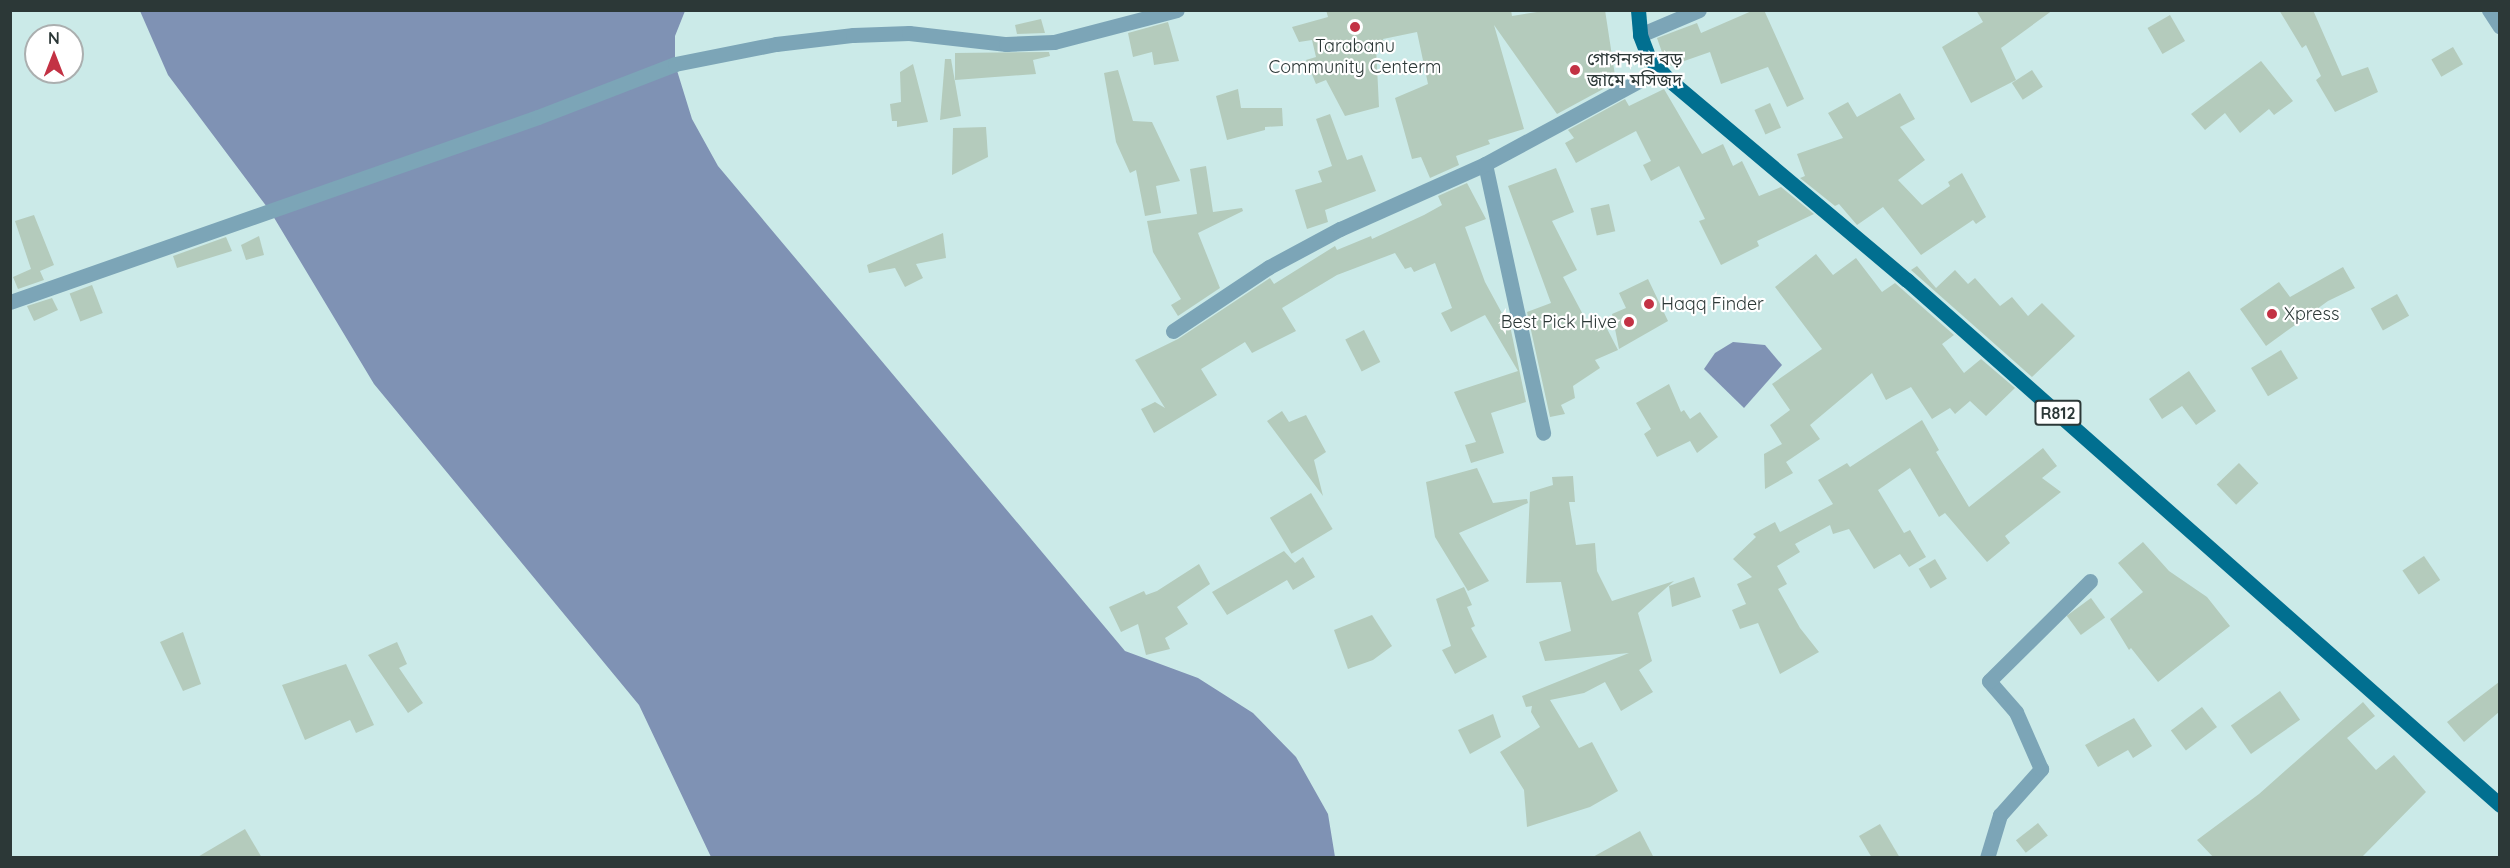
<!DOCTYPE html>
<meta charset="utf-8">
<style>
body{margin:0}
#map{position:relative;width:2510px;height:868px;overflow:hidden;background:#cbeae8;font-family:Quicksand,"Noto Sans Bengali",sans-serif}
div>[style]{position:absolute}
.water>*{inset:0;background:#7f92b4}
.building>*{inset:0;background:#b4cbbc;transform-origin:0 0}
.minor>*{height:15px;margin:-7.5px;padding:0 7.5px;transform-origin:7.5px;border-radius:7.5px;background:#7ca5b7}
.major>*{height:15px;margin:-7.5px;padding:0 7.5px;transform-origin:7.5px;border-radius:7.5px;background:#016f90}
.dots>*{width:16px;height:16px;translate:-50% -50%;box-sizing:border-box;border:3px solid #fff;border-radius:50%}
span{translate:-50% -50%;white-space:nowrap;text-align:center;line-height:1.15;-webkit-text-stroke:4.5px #fff;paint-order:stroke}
.shield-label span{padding:2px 4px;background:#fff;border:2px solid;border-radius:4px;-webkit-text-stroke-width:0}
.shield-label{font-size:16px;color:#2c3837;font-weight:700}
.poi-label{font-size:18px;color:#2c3837}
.left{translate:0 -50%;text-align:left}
.right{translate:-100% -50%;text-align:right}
.frame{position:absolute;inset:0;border:12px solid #2c3837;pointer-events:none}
.north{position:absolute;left:24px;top:24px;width:60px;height:60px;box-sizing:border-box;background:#fff;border:2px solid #abafaf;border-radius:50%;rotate:0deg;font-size:16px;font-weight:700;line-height:24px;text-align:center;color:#2c3837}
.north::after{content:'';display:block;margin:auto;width:21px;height:27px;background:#c33244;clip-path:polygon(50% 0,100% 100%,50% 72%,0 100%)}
</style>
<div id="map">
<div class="water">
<div style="clip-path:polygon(140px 11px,685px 11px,675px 36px,675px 64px,692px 119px,718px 166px,1125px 651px,1198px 678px,1253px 713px,1296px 757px,1328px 814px,1335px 857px,711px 857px,639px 705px,374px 384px,270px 211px,168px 75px)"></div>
<div style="clip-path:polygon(1733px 342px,1765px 345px,1782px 365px,1744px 408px,1704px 369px,1715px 353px)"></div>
</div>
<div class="building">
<div style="clip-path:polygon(1326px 10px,1511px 10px,1512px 16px,1550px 10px,1605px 10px,1616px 82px,1557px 114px,1494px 25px,1524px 129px,1488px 140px,1490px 144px,1456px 156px,1459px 165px,1430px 178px,1421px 157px,1412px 159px,1395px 98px,1428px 84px,1417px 32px,1383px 39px,1384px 43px,1376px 46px,1379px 107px,1345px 116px,1326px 80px,1316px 84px,1306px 60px,1316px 57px,1312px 40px,1299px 42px,1292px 27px,1328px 17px)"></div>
<div style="clip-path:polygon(1754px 10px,1764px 10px,1804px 99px,1787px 107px,1768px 67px,1721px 84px,1710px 52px,1670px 66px,1665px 61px,1657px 38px,1697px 23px,1701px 33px)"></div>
<div style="clip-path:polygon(1976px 10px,2053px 10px,2001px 48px,2016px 80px,1971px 103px,1942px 47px,1983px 22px)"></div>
<div style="clip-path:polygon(2279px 10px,2313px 10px,2342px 76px,2368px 67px,2378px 92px,2335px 112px,2316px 80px,2321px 76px,2306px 45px,2302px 48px)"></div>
<div style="left:2170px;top:15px;width:30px;height:26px;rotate:60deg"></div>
<div style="clip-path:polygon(1041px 19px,1045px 33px,1017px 34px,1015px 25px)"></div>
<div style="clip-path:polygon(1168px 22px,1179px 61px,1154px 65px,1152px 52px,1133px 57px,1128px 33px)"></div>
<div style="left:2453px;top:47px;width:20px;height:25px;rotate:60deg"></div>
<div style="clip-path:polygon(1049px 52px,1050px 56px,1033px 60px,1036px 74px,955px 80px,955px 53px)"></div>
<div style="clip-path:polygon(945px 59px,951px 59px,961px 116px,940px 120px)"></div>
<div style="clip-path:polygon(2261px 61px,2293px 101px,2274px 115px,2269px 109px,2240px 133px,2225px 113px,2205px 130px,2191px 114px)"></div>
<div style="clip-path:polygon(913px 64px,928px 122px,897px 127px,897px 121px,892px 121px,890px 104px,901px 102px,900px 72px)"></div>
<div style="clip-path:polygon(1118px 70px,1133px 121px,1152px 122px,1180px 181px,1156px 186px,1161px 213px,1145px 216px,1136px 170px,1130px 173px,1116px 142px,1104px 73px)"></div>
<div style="left:2032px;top:70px;width:20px;height:24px;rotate:57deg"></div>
<div style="clip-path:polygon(1238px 89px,1241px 108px,1282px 108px,1283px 126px,1265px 127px,1265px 130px,1227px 140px,1216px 96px)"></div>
<div style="clip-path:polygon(1664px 89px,1702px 154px,1723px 144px,1733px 166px,1742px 161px,1759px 196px,1781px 187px,1814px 214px,1757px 241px,1759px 246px,1721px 265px,1699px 221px,1705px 219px,1679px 166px,1651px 181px,1643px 165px,1651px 161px,1636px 131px,1576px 163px,1565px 143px,1574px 138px,1568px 130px,1625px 99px,1629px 106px)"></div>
<div style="clip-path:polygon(1900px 93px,1915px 119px,1900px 127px,1925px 160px,1898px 180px,1922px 205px,1950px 186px,1948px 182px,1962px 173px,1986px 217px,1976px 224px,1973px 220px,1921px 255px,1883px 207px,1857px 225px,1839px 204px,1835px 206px,1800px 178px,1805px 176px,1797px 154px,1843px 138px,1828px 113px,1848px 102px,1857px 117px)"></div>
<div style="left:1770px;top:103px;width:27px;height:17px;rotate:66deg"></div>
<div style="clip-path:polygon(1330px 114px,1347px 160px,1362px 155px,1376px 191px,1325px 210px,1328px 222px,1307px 229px,1295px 190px,1322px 182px,1318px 171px,1332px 166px,1316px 119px)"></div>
<div style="clip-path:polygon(986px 127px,988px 157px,952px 175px,953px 128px)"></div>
<div style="clip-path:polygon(1206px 166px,1213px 212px,1242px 208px,1243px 211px,1198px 233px,1220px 288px,1178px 316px,1171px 305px,1181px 299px,1153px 252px,1147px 221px,1197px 214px,1190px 169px)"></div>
<div style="clip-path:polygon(1556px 168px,1574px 212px,1552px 221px,1577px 270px,1563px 277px,1589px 326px,1602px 319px,1618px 350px,1595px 360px,1600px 368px,1573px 386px,1575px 398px,1561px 405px,1565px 414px,1550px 417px,1527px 312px,1551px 303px,1508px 186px)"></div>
<div style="clip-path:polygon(1467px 183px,1486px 219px,1465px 227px,1485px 282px,1504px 317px,1508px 316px,1526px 402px,1491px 413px,1504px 453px,1471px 463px,1465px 445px,1476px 442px,1454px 392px,1518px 371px,1485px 315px,1451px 332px,1441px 313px,1452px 308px,1435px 263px,1414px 272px,1411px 267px,1405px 269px,1395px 253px,1337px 275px,1282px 308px,1296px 331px,1252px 353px,1245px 342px,1201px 369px,1217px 395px,1154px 433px,1141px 409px,1155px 402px,1165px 408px,1135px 360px,1178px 339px,1270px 278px,1274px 284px,1335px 246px,1337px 250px,1371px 236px,1372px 239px,1424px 215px,1442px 205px,1438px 196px)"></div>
<div style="left:1609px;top:204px;width:28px;height:19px;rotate:77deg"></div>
<div style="clip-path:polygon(34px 215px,54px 265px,40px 271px,44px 280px,18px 289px,13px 277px,31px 269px,15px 221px)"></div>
<div style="clip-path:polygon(943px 233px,946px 258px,916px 264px,923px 278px,905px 287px,895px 268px,869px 273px,867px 265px)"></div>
<div style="clip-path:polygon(259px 236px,264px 255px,246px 260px,241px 245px)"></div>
<div style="clip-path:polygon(226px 237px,232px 251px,177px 268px,173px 256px)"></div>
<div style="clip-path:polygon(1816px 254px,1833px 275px,1856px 258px,1882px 292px,1895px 283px,1954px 335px,1942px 344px,1964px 373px,1981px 359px,2015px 388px,1986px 416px,1970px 401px,1955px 414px,1950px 408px,1932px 419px,1911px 387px,1886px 400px,1872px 373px,1810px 425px,1820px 439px,1786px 462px,1793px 473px,1765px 489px,1764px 454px,1782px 444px,1770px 425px,1790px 410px,1772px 384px,1822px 349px,1775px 287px)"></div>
<div style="clip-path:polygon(1917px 266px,1936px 288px,1955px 270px,1968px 284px,1975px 278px,2000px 306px,2012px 297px,2028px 316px,2042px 303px,2075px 336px,2032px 377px,1911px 270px)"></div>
<div style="clip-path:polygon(2343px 267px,2355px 288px,2328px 301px,2266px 346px,2240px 309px,2279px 282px,2290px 297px)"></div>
<div style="clip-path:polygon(1648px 279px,1668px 321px,1619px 349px,1612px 314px,1626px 308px,1619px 293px)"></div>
<div style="left:92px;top:285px;width:30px;height:24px;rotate:69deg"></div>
<div style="left:2397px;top:294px;width:25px;height:30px;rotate:61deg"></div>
<div style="clip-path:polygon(52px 298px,58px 310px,34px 321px,27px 306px)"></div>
<div style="left:1364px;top:330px;width:36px;height:21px;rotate:63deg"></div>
<div style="left:2281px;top:350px;width:33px;height:35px;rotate:59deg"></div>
<div style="clip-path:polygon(2189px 371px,2216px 411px,2196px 425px,2182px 406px,2162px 419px,2149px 399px)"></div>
<div style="clip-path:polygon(1669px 384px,1681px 412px,1684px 410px,1690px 419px,1700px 412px,1718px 437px,1697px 453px,1690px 441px,1657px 457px,1644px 434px,1651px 429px,1636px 403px)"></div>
<div style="clip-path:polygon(1282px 411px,1289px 422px,1306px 415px,1326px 452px,1314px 460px,1323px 496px,1267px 421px)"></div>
<div style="clip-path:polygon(1922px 420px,1939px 450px,1936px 452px,1969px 507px,2043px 448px,2057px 466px,2042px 478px,2061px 492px,2005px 536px,2010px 543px,1987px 562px,1945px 513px,1939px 517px,1910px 468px,1878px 490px,1904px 533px,1910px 530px,1926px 557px,1909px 567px,1900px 554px,1874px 569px,1849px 529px,1833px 534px,1830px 525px,1795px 544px,1800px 552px,1777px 566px,1787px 584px,1778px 589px,1800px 628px,1819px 652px,1780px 674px,1758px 623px,1740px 629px,1732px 610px,1746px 604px,1737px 584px,1752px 577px,1733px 559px,1756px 537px,1753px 534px,1775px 522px,1780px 532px,1833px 504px,1818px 480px,1847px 463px,1850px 467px)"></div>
<div style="left:2239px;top:463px;width:28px;height:31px;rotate:46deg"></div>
<div style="clip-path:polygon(1477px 468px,1493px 503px,1527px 499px,1528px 503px,1459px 533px,1489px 581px,1468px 591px,1435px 537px,1426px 482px)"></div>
<div style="clip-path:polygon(1573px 476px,1575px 502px,1569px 502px,1576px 545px,1595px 543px,1597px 571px,1612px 601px,1674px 581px,1638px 613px,1652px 661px,1639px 670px,1653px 692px,1621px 711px,1605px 682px,1584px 693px,1550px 700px,1579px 748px,1592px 742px,1618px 791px,1590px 807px,1527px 827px,1524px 790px,1500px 752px,1540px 727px,1531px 712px,1532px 706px,1526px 707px,1522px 696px,1629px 653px,1545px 661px,1539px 642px,1571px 631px,1561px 582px,1526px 583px,1530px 492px,1553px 485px,1552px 477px)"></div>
<div style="left:1311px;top:493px;width:42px;height:48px;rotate:59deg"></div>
<div style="clip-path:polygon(2143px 542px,2169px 571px,2207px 597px,2230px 626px,2158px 682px,2131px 648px,2129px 650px,2110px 619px,2143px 592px,2118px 563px)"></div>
<div style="clip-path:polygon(1284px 551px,1295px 563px,1303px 557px,1315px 577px,1293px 590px,1287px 580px,1227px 615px,1212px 592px)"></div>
<div style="left:2424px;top:556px;width:29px;height:26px;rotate:56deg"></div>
<div style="left:1935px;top:559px;width:23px;height:19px;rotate:59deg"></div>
<div style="clip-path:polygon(1199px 564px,1210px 584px,1177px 607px,1188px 624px,1165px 638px,1170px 649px,1146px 655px,1138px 624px,1121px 632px,1109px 607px,1144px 591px,1146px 595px,1157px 591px)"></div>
<div style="clip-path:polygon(1694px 577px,1701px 597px,1672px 607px,1669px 586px)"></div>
<div style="clip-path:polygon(1464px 587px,1472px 605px,1467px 607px,1475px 626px,1471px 628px,1487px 657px,1455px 674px,1442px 650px,1451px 646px,1436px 599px)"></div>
<div style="left:2091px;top:598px;width:24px;height:30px;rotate:54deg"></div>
<div style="clip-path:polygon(1372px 615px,1392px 646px,1373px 660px,1348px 669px,1334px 630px)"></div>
<div style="clip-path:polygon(183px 632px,201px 684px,183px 691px,160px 642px)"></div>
<div style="clip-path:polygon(397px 642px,407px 664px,399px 668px,423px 703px,408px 713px,368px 655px)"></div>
<div style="clip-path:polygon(346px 664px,374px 725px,356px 733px,350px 720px,305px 740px,282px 685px)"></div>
<div style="clip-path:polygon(2499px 682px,2499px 712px,2464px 742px,2447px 722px)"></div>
<div style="left:2280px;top:691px;width:35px;height:60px;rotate:55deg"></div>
<div style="clip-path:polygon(2363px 702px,2375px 716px,2347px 738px,2376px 770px,2394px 755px,2426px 792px,2361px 858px,2214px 858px,2197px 840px,2259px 794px)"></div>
<div style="left:2202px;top:707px;width:25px;height:39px;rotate:53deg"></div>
<div style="clip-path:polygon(1493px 714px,1501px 737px,1470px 754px,1458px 730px)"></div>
<div style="clip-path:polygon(2134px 718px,2152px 746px,2133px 758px,2128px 750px,2098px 767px,2085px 745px)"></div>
<div style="left:2038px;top:823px;width:16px;height:28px;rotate:52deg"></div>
<div style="clip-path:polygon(1880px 824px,1900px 858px,1872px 858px,1859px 836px)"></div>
<div style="clip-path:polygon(245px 829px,262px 858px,196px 858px)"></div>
<div style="clip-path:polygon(1640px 831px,1654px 858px,1591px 858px)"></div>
</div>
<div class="minor">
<div style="left:2489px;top:10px;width:20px;rotate:57deg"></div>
<div style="left:1640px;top:35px;width:64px;rotate:-23deg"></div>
<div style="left:1485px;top:164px;width:275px;rotate:77.8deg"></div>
<div style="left:10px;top:302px;width:559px;rotate:-19.31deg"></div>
<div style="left:538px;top:117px;width:147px;rotate:-21.1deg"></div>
<div style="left:675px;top:64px;width:103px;rotate:-11.2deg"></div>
<div style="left:776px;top:44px;width:78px;rotate:-6.7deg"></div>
<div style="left:853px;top:35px;width:56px;rotate:-2deg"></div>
<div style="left:909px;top:33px;width:98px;rotate:6.5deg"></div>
<div style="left:1006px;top:44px;width:48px;rotate:-2.4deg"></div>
<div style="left:1054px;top:42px;width:127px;rotate:-14.6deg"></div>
<div style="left:1173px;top:331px;width:115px;rotate:-33.7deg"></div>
<div style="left:1269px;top:267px;width:81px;rotate:-28.2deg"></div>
<div style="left:1340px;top:229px;width:159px;rotate:-24.1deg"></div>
<div style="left:1485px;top:164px;width:198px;rotate:-28.4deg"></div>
<div style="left:1987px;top:858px;width:45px;rotate:-73.2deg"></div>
<div style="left:2000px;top:815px;width:62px;rotate:-48.3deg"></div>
<div style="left:2041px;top:769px;width:62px;rotate:-113.7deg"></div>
<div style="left:2016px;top:712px;width:41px;rotate:-131.1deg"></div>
<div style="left:1989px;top:681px;width:142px;rotate:-44.7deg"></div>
</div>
<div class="major">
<div style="left:1638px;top:10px;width:25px;rotate:85deg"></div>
<div style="left:1640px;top:35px;width:25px;rotate:69deg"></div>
<div style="left:1649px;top:58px;width:28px;rotate:48deg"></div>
<div style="left:1668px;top:79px;width:312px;rotate:40.1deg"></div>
<div style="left:1907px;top:280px;width:792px;rotate:41.52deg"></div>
</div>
<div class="dots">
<div style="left:1355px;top:27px;background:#c33244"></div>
<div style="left:1575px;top:70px;background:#c33244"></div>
<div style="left:1649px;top:304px;background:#c33244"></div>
<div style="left:2272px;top:314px;background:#c33244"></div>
<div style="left:1629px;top:322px;background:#c33244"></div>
</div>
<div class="shield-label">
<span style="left:2058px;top:413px">R812</span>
</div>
<div class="poi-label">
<span style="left:1355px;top:57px">Tarabanu<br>Community Centerm</span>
<span class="left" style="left:1587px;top:70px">গোগনগর বড়<br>জামে মসিজদ</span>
<span class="left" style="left:1661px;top:304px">Haqq Finder</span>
<span class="left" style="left:2284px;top:314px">Xpress</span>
<span class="right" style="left:1617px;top:322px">Best Pick Hive</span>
</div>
<div class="frame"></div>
<div class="north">N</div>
</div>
